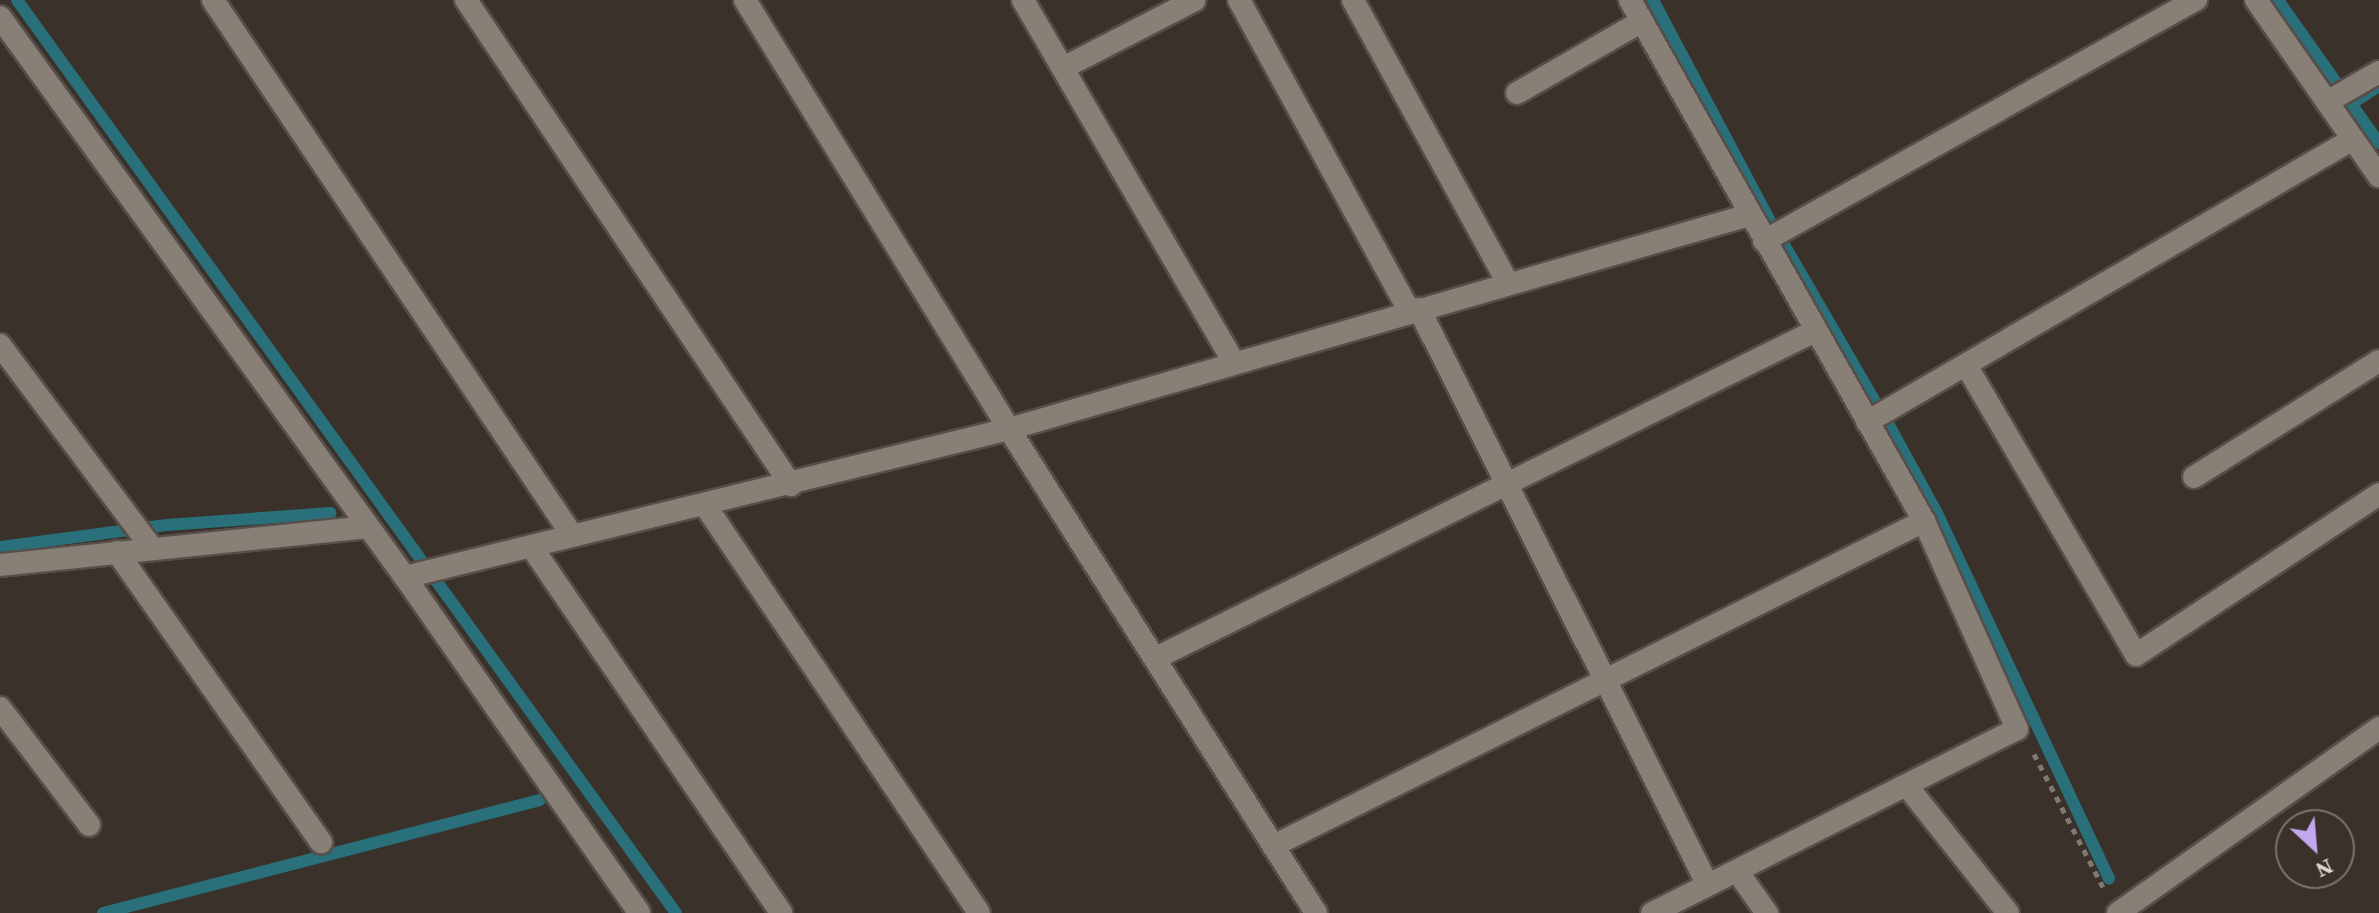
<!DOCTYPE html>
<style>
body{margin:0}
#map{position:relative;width:2379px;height:913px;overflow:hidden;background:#39312a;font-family:"Source Serif 4",serif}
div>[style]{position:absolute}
.stream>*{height:12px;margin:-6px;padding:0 6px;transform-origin:6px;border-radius:6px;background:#29707a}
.path>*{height:5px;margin-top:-2.5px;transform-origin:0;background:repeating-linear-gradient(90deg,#807973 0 6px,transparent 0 12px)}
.roads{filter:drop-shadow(2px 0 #554e49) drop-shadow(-2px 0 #554e49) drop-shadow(0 2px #554e49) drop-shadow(0 -2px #554e49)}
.minor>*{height:22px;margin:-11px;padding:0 11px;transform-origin:11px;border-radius:11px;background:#887f77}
span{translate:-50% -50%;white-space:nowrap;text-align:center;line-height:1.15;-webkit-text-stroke:8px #39312a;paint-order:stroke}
.north{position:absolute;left:2275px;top:809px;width:80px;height:80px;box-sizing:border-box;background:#39312a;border:2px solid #7b746e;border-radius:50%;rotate:154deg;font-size:22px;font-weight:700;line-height:32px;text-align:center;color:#ded8d4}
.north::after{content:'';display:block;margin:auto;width:28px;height:36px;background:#c4a7f1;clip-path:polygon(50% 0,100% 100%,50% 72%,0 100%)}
</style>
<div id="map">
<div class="stream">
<div style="left:17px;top:0;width:1126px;rotate:54.18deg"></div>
<div style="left:1653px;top:0;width:250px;rotate:62.1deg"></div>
<div style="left:2278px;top:0;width:175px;rotate:54.8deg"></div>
<div style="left:2351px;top:104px;width:33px;rotate:-33deg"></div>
<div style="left:1782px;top:241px;width:184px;rotate:59.9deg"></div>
<div style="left:1889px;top:425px;width:100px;rotate:61.4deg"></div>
<div style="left:1937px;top:513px;width:404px;rotate:64.8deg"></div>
<div style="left:0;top:547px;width:168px;rotate:-7.5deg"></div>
<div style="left:167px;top:525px;width:164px;rotate:-4.2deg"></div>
<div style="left:103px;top:913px;width:451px;rotate:-14.5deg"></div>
</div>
<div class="path">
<div style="left:2034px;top:754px;width:150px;rotate:62.6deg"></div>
</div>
<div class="roads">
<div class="minor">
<div style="left:213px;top:0;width:644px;rotate:56.14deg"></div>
<div style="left:466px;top:0;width:584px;rotate:56.17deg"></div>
<div style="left:745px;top:0;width:504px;rotate:58.39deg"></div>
<div style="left:1009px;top:429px;width:573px;rotate:57.61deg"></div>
<div style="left:1023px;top:0;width:420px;rotate:59.8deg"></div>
<div style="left:1239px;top:0;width:356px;rotate:61.3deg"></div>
<div style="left:1353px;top:0;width:323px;rotate:61.3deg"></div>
<div style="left:1630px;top:0;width:598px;rotate:60.56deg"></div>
<div style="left:1924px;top:521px;width:228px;rotate:65.9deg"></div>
<div style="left:2017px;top:729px;width:409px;rotate:153.2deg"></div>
<div style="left:2256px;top:0;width:215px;rotate:55.1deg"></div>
<div style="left:0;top:17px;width:691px;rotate:54.13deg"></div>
<div style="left:405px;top:577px;width:409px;rotate:55.1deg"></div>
<div style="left:1063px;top:68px;width:148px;rotate:-27.3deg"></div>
<div style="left:1517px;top:93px;width:144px;rotate:-29.9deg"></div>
<div style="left:2327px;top:102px;width:60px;rotate:-30deg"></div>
<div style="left:1764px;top:241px;width:495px;rotate:-29.2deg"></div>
<div style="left:1419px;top:309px;width:644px;rotate:63.36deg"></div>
<div style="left:0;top:345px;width:252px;rotate:53.2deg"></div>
<div style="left:1966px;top:365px;width:336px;rotate:59.6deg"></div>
<div style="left:2136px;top:655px;width:291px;rotate:-33.5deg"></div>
<div style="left:1867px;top:422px;width:562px;rotate:-30.21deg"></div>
<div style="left:2194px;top:477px;width:218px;rotate:-32.1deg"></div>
<div style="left:705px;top:505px;width:491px;rotate:56.1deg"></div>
<div style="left:531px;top:546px;width:444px;rotate:55.7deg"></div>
<div style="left:117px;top:552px;width:355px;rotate:54.9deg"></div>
<div style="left:0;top:565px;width:369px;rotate:-5.9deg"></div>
<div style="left:405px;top:577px;width:622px;rotate:-13.77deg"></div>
<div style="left:1009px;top:429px;width:770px;rotate:-16.13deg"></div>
<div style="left:1156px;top:658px;width:736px;rotate:-26.39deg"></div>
<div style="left:0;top:708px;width:147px;rotate:52.7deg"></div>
<div style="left:1907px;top:786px;width:162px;rotate:51.5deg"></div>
<div style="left:1273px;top:846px;width:728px;rotate:-26.53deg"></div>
<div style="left:1737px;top:871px;width:52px;rotate:54.5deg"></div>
<div style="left:2118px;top:913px;width:320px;rotate:-35.3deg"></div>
</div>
</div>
<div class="north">N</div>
</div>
